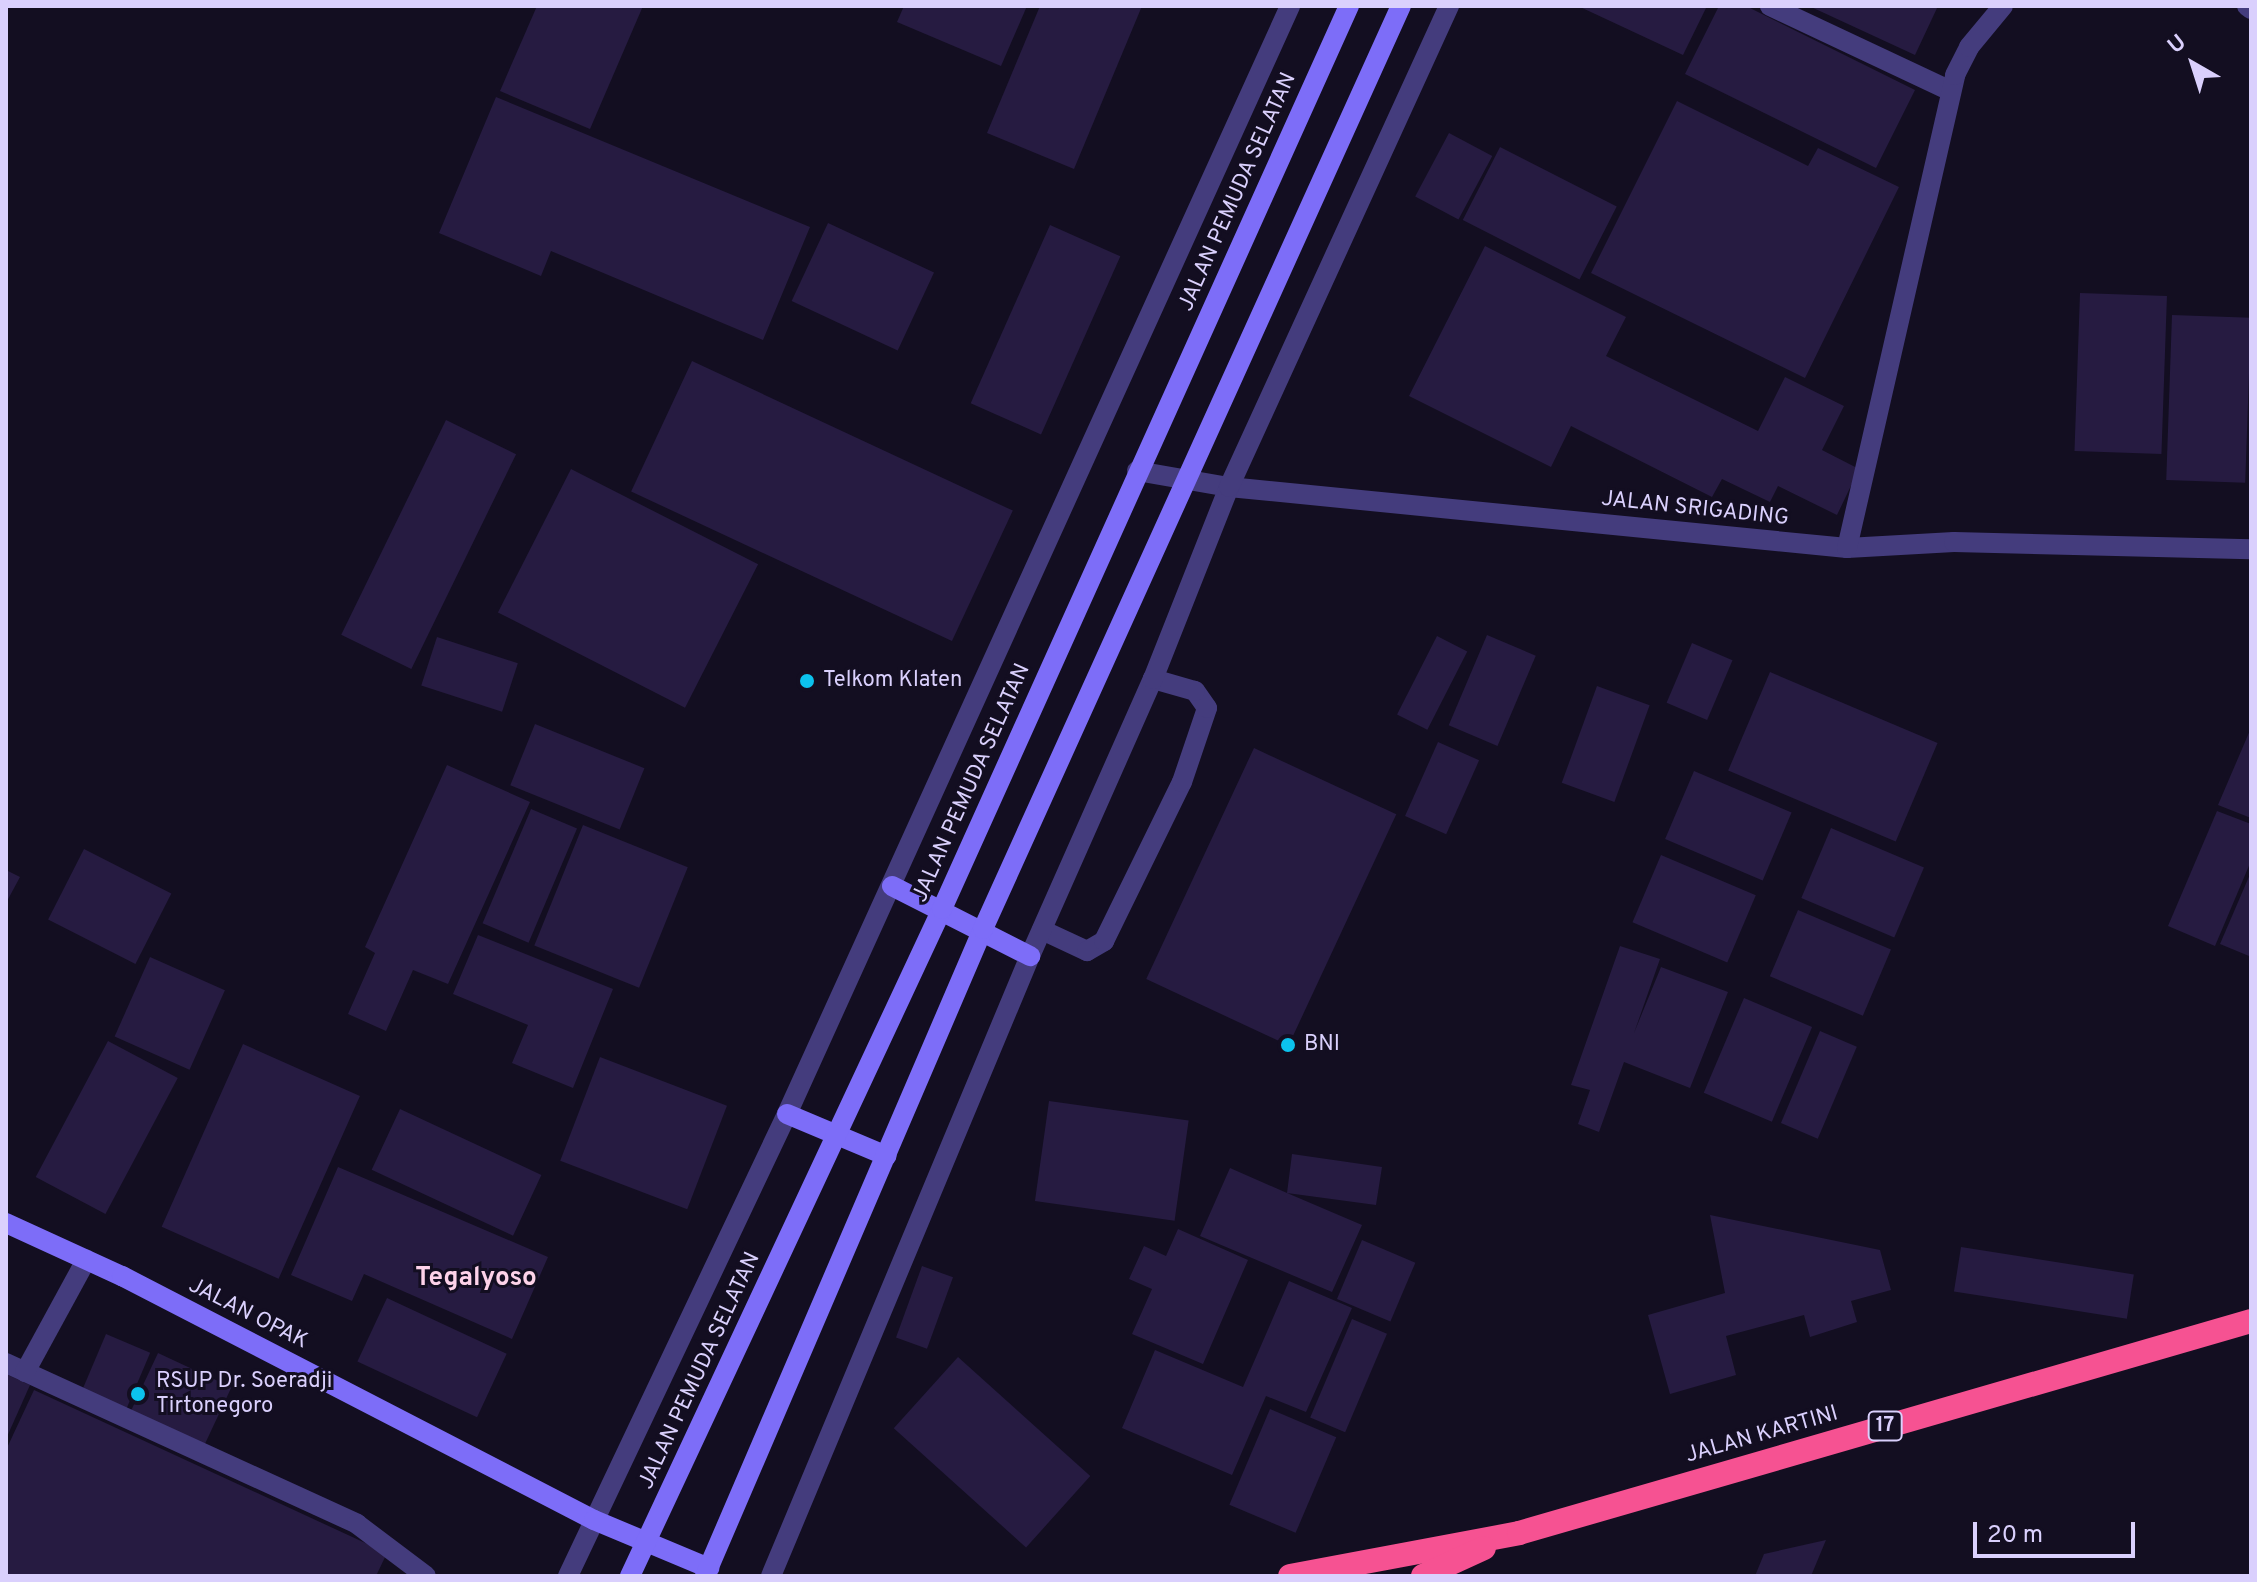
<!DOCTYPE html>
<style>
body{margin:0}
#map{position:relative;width:2257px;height:1582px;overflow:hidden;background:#130e21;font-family:Overpass,sans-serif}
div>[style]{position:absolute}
.building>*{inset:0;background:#261b41;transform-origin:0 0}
.lane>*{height:20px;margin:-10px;padding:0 10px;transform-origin:10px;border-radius:10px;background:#443c7d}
.street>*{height:20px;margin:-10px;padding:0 10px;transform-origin:10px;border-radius:10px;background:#443c7d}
.secondary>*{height:20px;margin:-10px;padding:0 10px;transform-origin:10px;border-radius:10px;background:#7d6df8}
.highway>*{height:24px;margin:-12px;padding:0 12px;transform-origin:12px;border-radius:12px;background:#f65292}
.dots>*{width:22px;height:22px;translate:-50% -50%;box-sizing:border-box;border:4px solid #130e21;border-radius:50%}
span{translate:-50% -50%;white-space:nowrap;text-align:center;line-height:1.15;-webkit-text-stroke:6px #130e21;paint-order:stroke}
.shield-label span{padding:2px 6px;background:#130e21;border:2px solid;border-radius:6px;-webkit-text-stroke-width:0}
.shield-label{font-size:20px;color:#dad0fd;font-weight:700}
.street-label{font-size:22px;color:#dad0fd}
.poi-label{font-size:22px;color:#dad0fd}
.left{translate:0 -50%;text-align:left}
.quarter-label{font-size:26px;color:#fdd2e9;font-weight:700}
.frame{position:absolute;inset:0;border:8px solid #dad0fd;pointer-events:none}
.north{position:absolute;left:2153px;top:24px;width:80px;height:80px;-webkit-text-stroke:6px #130e21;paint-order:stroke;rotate:321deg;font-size:22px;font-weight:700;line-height:32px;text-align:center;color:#dad0fd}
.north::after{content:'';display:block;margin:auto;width:28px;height:36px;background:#dad0fd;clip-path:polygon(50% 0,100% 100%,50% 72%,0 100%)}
.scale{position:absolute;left:1973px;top:1522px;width:162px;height:36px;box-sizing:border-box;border:4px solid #dad0fd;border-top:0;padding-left:10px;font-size:24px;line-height:28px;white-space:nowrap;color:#dad0fd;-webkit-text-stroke:6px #130e21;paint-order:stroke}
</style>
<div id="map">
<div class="building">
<div style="clip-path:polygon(537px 6px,643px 6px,590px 129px,500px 91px)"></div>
<div style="clip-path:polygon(904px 6px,1027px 6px,1001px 66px,897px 22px)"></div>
<div style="clip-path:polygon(1040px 6px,1142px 6px,1074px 169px,987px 133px)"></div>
<div style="clip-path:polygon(1578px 6px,1707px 6px,1683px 55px)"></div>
<div style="clip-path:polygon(1719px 6px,1746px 6px,1915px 90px,1876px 168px,1685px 74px)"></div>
<div style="clip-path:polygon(1809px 6px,1938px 6px,1915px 55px)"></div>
<div style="clip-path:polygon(496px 97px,810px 227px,763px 340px,551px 251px,541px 276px,439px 233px)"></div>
<div style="clip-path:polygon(1677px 101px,1808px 166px,1818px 148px,1899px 187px,1805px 378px,1591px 273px)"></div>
<div style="left:1449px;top:133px;width:49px;height:72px;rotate:28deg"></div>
<div style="left:1500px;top:147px;width:131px;height:82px;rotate:27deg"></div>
<div style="left:828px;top:223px;width:117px;height:86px;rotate:25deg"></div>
<div style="left:1050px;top:225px;width:77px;height:195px;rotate:24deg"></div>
<div style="clip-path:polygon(1485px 246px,1626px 317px,1606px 356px,1758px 431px,1785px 377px,1844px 406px,1822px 450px,1859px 469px,1837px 515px,1778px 486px,1770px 502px,1722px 479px,1712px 497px,1571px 426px,1551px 467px,1409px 396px)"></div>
<div style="left:2080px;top:293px;width:87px;height:158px;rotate:2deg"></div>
<div style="left:2172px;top:315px;width:79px;height:165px;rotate:2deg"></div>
<div style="left:692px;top:361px;width:354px;height:144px;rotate:25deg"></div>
<div style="left:446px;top:420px;width:78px;height:239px;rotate:26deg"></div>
<div style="left:571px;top:469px;width:210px;height:161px;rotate:27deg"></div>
<div style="left:1487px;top:635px;width:53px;height:98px;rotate:23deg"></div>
<div style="left:1437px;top:636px;width:34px;height:88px;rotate:27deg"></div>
<div style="left:437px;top:637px;width:85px;height:51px;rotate:18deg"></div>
<div style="left:1692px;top:643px;width:44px;height:65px;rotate:23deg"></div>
<div style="left:1770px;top:672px;width:182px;height:107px;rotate:23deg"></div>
<div style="left:1597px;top:686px;width:56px;height:103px;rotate:20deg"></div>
<div style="left:535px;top:724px;width:118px;height:66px;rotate:22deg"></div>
<div style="clip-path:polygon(2251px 728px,2251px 818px,2218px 805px)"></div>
<div style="left:1438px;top:742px;width:45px;height:81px;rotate:24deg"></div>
<div style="left:1254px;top:748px;width:157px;height:255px;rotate:25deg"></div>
<div style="clip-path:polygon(447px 765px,530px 802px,448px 984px,413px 970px,386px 1031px,348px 1014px,375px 953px,365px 947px)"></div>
<div style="left:1694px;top:771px;width:106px;height:74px;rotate:23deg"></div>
<div style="left:531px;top:809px;width:50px;height:124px;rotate:23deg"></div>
<div style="clip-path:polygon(2217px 811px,2251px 824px,2251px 861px,2215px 946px,2168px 926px)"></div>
<div style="left:583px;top:825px;width:113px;height:130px;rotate:22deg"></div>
<div style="left:1831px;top:828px;width:101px;height:76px;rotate:23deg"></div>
<div style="left:84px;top:849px;width:98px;height:79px;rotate:27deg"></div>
<div style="left:1661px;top:855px;width:103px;height:73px;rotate:23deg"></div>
<div style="clip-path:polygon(6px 870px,20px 877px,6px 903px)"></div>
<div style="clip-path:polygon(2251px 872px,2251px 950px,2249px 956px,2220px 944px)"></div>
<div style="left:1798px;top:910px;width:101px;height:72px;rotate:23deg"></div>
<div style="clip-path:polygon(478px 935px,613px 989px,573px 1088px,512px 1063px,528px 1025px,453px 994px)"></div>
<div style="clip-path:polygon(1620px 946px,1660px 959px,1634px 1033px,1661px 967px,1728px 992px,1690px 1088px,1624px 1062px,1599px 1132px,1578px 1124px,1590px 1090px,1571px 1085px)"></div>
<div style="left:150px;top:957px;width:82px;height:87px;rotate:24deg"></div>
<div style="left:1744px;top:998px;width:74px;height:103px;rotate:23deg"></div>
<div style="left:1820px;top:1031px;width:40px;height:100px;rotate:23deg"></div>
<div style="left:108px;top:1041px;width:79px;height:154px;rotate:28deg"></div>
<div style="left:243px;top:1044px;width:128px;height:200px;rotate:24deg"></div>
<div style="left:600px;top:1057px;width:136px;height:111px;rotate:21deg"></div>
<div style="left:1049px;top:1101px;width:141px;height:101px;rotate:8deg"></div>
<div style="left:400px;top:1109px;width:156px;height:67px;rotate:25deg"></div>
<div style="clip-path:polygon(1292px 1154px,1382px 1167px,1376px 1205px,1287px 1193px,1362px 1225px,1332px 1292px,1200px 1236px,1230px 1168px,1287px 1193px)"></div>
<div style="clip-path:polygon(338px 1167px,548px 1257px,512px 1339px,364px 1274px,352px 1301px,291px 1275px)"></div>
<div style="clip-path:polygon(1710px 1215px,1880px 1250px,1891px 1290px,1851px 1301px,1857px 1322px,1810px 1337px,1804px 1315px,1726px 1336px,1736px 1375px,1670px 1394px,1648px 1315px,1725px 1293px)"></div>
<div style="clip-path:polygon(1178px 1229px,1248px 1260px,1203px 1364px,1132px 1334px,1152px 1289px,1129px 1279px,1144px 1246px,1166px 1256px)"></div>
<div style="left:1362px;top:1240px;width:58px;height:64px;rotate:23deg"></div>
<div style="left:1961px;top:1247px;width:175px;height:45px;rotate:9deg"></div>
<div style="left:922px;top:1266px;width:33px;height:76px;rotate:20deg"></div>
<div style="clip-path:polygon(1289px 1281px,1352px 1308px,1306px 1412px,1266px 1396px,1232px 1475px,1122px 1428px,1155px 1350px,1243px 1387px)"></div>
<div style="left:387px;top:1298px;width:132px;height:70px;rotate:25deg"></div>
<div style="left:1352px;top:1319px;width:38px;height:107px;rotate:23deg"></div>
<div style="left:106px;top:1334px;width:48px;height:61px;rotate:23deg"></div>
<div style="left:158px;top:1353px;width:81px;height:66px;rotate:25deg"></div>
<div style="left:958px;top:1357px;width:178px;height:96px;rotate:42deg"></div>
<div style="clip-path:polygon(6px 1374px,30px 1385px,6px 1439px)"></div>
<div style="clip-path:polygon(34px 1390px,387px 1553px,376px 1576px,6px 1576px,6px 1450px)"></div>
<div style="left:1270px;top:1409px;width:72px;height:104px;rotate:23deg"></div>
<div style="clip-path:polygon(1826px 1540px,1811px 1576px,1755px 1576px,1764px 1554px)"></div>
</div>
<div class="lane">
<div style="left:1042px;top:930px;width:50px;rotate:25deg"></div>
<div style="left:1087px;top:951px;width:20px;rotate:-30deg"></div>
<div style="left:1104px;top:941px;width:177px;rotate:-63.9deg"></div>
<div style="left:1182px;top:782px;width:78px;rotate:-71.3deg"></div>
<div style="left:1207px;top:708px;width:21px;rotate:-125deg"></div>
<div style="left:1195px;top:691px;width:44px;rotate:-164.1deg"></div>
<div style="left:6px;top:1363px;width:386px;rotate:24.6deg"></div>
<div style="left:357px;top:1524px;width:86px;rotate:37deg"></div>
<div style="left:25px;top:1372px;width:128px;rotate:-61.4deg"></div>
</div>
<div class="street">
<div style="left:1770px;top:6px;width:200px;rotate:25.2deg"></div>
<div style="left:2247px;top:6px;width:5px;rotate:37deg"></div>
<div style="left:1137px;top:471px;width:93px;rotate:9.9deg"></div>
<div style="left:1229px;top:487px;width:621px;rotate:5.64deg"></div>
<div style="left:1847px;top:548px;width:107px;rotate:-3.2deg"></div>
<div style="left:1954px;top:542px;width:297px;rotate:1.4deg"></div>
<div style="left:1847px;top:548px;width:485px;rotate:-77.1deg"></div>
<div style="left:1955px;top:75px;width:31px;rotate:-63deg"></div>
<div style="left:1969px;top:47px;width:53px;rotate:-50.3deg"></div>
<div style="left:568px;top:1576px;width:511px;rotate:-64.64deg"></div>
<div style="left:787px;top:1114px;width:1217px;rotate:-65.58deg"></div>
<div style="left:771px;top:1576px;width:672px;rotate:-67.33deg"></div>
<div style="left:1030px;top:956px;width:303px;rotate:-66.1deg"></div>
<div style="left:1153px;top:679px;width:206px;rotate:-68.4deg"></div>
<div style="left:1229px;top:487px;width:529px;rotate:-65.42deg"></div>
</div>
<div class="secondary">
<div style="left:892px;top:886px;width:155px;rotate:26.9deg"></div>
<div style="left:787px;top:1114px;width:108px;rotate:22.8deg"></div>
<div style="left:6px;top:1223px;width:128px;rotate:24.6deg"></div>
<div style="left:122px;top:1276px;width:531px;rotate:27.34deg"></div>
<div style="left:594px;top:1520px;width:125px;rotate:22.7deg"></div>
<div style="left:630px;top:1576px;width:736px;rotate:-64.93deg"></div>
<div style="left:942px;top:909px;width:990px;rotate:-65.74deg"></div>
<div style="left:705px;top:1576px;width:704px;rotate:-66.75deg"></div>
<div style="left:983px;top:929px;width:1013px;rotate:-65.64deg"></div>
</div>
<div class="highway">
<div style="left:1290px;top:1576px;width:233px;rotate:-10.6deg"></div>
<div style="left:1519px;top:1533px;width:762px;rotate:-16.15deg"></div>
<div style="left:1423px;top:1576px;width:67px;rotate:-24.7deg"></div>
</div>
<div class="dots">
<div style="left:807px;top:681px;background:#0cc2ed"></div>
<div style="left:1288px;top:1045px;background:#0cc2ed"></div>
<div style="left:138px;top:1394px;background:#0cc2ed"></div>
</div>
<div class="shield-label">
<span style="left:1885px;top:1426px">17</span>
</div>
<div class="street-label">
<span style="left:1238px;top:192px;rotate:-66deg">JALAN PEMUDA SELATAN</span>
<span style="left:1695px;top:509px;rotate:6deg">JALAN SRIGADING</span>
<span style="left:972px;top:783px;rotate:-66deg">JALAN PEMUDA SELATAN</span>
<span style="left:248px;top:1314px;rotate:27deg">JALAN OPAK</span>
<span style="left:700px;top:1371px;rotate:-65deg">JALAN PEMUDA SELATAN</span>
<span style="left:1762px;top:1435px;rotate:-16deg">JALAN KARTINI</span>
</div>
<div class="poi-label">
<span class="left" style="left:823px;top:681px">Telkom Klaten</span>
<span class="left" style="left:1304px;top:1045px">BNI</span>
<span class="left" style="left:156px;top:1394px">RSUP Dr. Soeradji<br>Tirtonegoro</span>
</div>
<div class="quarter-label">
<span style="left:476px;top:1279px">Tegalyoso</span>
</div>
<div class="frame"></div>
<div class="north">U</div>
<div class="scale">20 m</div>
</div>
